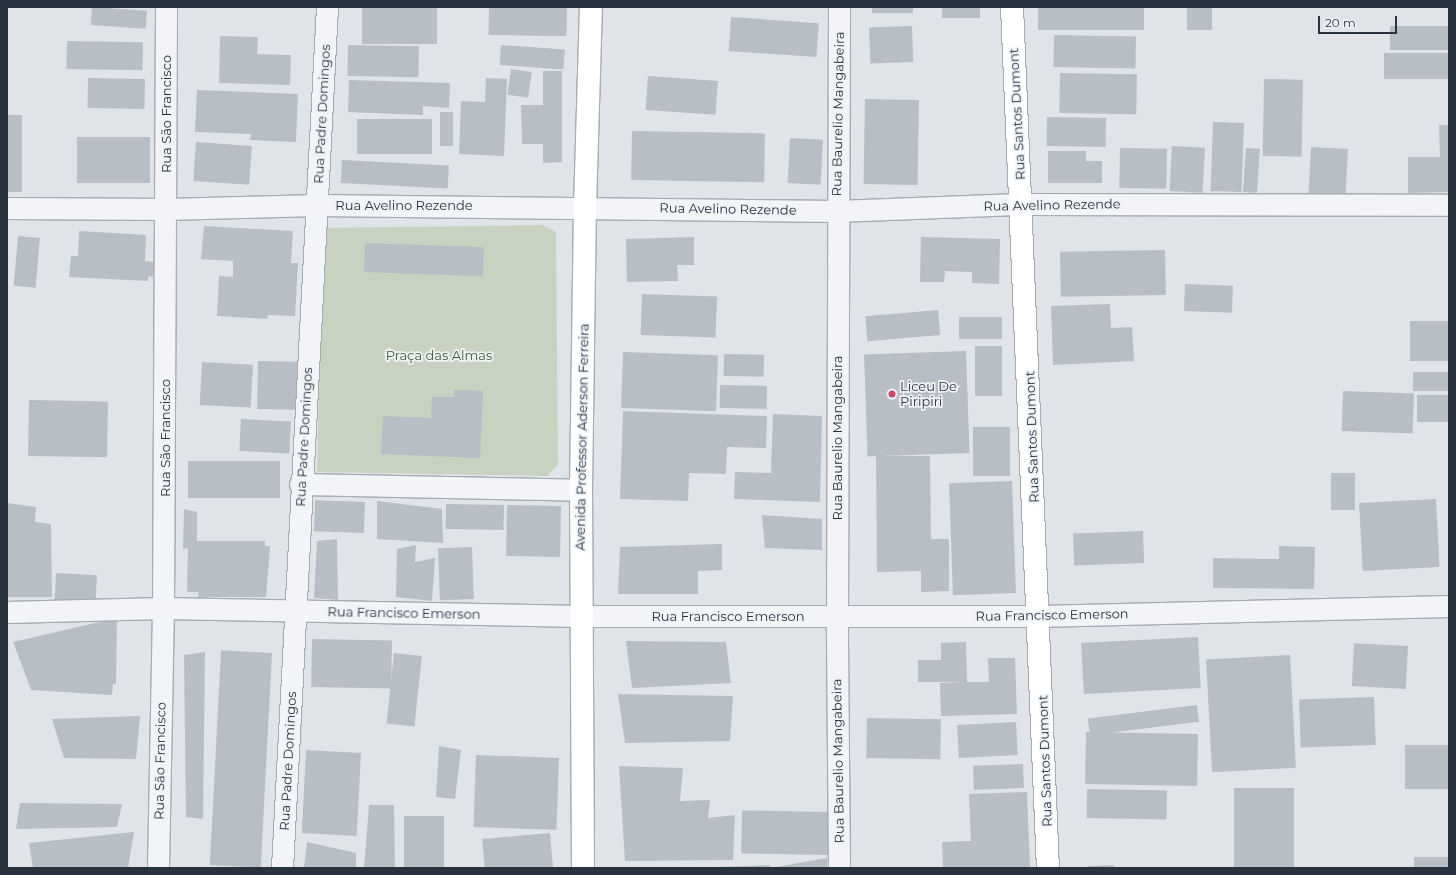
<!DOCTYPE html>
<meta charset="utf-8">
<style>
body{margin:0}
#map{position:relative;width:1456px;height:875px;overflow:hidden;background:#e0e4e8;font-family:Montserrat,sans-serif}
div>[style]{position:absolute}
.green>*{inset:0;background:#c7d2c1}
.building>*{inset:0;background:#b7bec5;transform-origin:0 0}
.roads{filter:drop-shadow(1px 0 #a5abb2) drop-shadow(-1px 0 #a5abb2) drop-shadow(0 1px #a5abb2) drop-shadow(0 -1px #a5abb2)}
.minor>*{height:21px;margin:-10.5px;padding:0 10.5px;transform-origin:10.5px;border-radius:10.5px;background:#f2f4f7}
.primary>*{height:22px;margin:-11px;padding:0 11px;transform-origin:11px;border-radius:11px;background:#fff}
.dots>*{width:11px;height:11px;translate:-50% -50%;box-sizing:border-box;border:2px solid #eff3f6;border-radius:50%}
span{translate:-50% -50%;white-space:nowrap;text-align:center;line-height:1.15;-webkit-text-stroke:3.5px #eff3f6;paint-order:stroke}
.street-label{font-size:13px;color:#29333f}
.park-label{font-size:13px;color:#415b36}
.poi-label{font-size:13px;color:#29333f}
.left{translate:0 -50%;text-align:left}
.frame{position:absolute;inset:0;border:8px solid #29333f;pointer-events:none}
.scale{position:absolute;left:1318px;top:16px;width:79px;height:18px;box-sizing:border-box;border:2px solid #29333f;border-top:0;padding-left:5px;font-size:12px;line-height:14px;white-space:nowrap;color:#29333f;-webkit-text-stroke:3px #eff3f6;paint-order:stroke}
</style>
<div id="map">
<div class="green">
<div style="clip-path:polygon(543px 225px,556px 232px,558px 465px,547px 476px,317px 472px,323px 228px)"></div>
</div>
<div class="building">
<div style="left:92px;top:7px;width:55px;height:18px;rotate:4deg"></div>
<div style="left:362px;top:7px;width:75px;height:37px"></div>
<div style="left:489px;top:7px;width:78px;height:28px;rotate:1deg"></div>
<div style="left:872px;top:7px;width:41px;height:6px"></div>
<div style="left:942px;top:7px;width:38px;height:11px"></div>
<div style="left:1038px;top:7px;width:106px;height:23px"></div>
<div style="left:1187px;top:7px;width:25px;height:23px"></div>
<div style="left:731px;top:17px;width:88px;height:34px;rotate:4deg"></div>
<div style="left:912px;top:26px;width:36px;height:43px;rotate:88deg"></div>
<div style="left:1449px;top:26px;width:24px;height:59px;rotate:90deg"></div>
<div style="left:1054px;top:35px;width:82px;height:32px;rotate:1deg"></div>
<div style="clip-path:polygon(220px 36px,258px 37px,257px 54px,291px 55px,290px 85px,219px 83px)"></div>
<div style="left:67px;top:41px;width:76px;height:28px;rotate:1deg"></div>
<div style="left:348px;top:45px;width:71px;height:31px;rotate:1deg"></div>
<div style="left:501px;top:45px;width:64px;height:20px;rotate:4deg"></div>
<div style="left:1384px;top:53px;width:65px;height:26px"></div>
<div style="left:511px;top:69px;width:21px;height:26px;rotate:8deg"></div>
<div style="clip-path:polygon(543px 71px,562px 71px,562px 162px,543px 163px,543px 144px,522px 144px,521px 105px,543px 105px)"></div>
<div style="left:1060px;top:73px;width:77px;height:40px;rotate:1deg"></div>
<div style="left:648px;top:76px;width:70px;height:34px;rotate:4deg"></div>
<div style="left:88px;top:78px;width:57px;height:30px;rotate:1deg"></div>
<div style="clip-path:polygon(486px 78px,507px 79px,504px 156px,459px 154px,461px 101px,485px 102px)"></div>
<div style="left:1264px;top:79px;width:39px;height:77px;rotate:1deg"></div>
<div style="clip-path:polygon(349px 80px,450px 83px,449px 108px,423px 106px,423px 115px,348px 112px)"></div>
<div style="clip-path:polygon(197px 90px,298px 94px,296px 142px,250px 140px,251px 134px,195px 132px)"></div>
<div style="left:865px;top:99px;width:54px;height:85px;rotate:1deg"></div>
<div style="left:440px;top:112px;width:13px;height:34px"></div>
<div style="left:7px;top:115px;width:15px;height:77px"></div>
<div style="left:1047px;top:117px;width:59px;height:29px;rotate:1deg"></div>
<div style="left:357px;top:119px;width:75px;height:35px"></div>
<div style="left:1213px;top:122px;width:31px;height:69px;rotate:2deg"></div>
<div style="clip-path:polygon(1439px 125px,1449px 125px,1449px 192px,1408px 193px,1408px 157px,1440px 157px)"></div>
<div style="left:632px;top:131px;width:133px;height:49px;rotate:1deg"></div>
<div style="left:77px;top:137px;width:73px;height:46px"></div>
<div style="left:790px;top:138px;width:33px;height:45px;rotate:3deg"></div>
<div style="left:196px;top:142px;width:56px;height:39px;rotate:4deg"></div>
<div style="left:1172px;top:146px;width:33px;height:45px;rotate:3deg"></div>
<div style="left:1311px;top:147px;width:37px;height:49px;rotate:3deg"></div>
<div style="left:1120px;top:148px;width:47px;height:40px;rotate:1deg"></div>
<div style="left:1246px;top:148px;width:14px;height:44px;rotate:4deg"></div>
<div style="clip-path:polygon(1048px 151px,1086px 151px,1086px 161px,1102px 161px,1102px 183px,1048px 183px)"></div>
<div style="left:342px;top:160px;width:107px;height:23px;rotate:3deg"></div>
<div style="clip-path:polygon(204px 226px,293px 231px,291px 263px,298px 263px,295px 316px,268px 315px,267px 319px,217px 316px,219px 276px,233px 277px,233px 261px,201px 259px)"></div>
<div style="clip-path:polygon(79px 231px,146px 235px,145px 261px,154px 262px,153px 277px,148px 276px,148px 281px,69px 277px,71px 256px,78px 256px)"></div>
<div style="left:18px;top:236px;width:22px;height:50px;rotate:5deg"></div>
<div style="clip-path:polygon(694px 237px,694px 265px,677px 265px,678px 281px,627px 282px,626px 239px)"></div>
<div style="clip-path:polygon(921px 237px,1000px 239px,999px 284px,972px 283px,972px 272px,945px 271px,944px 282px,920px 282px)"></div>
<div style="left:365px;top:243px;width:119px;height:29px;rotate:2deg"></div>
<div style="left:1165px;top:250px;width:45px;height:105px;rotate:89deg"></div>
<div style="left:1185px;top:284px;width:48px;height:27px;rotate:2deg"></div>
<div style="left:642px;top:294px;width:75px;height:41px;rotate:2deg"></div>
<div style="clip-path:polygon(1110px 304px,1111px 328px,1132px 327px,1134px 361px,1053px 365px,1051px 306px)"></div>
<div style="left:938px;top:310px;width:25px;height:73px;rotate:85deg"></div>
<div style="left:959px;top:317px;width:43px;height:22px"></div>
<div style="left:1449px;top:321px;width:40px;height:39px;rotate:90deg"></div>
<div style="left:975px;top:346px;width:27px;height:50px"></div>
<div style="left:966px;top:351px;width:102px;height:102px;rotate:88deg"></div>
<div style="left:623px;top:352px;width:95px;height:56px;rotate:2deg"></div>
<div style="left:724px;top:354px;width:40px;height:22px;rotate:1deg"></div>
<div style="left:258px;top:361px;width:40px;height:48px;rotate:1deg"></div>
<div style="left:202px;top:362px;width:51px;height:43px;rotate:3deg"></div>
<div style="left:1413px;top:372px;width:36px;height:19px"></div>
<div style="left:720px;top:385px;width:47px;height:23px;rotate:1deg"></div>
<div style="clip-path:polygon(454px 390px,483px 391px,480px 458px,381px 454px,383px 416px,431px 418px,432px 397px,454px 397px)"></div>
<div style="left:1343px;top:391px;width:71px;height:40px;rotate:2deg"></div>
<div style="left:1417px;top:395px;width:32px;height:27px"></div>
<div style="left:29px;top:400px;width:79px;height:56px;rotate:1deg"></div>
<div style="clip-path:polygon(623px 411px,767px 416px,766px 448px,727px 447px,726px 474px,689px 473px,688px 501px,620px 499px)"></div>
<div style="clip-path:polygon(773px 414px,822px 416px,820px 502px,734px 499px,735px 472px,771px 473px)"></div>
<div style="left:241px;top:419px;width:50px;height:32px;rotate:3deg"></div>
<div style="left:973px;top:427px;width:37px;height:49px"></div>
<div style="clip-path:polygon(876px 456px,930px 456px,931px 539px,949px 539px,949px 591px,921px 592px,921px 571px,877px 572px)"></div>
<div style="left:280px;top:461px;width:37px;height:92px;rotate:90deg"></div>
<div style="left:1331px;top:473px;width:24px;height:37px"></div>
<div style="left:1012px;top:481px;width:112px;height:63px;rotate:88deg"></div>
<div style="left:1436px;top:499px;width:68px;height:77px;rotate:87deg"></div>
<div style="clip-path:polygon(377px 501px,442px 509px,443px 543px,377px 539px)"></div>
<div style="left:365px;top:502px;width:31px;height:50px;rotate:92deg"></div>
<div style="clip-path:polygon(7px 503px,36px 507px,35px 522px,51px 524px,52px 597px,7px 597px)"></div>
<div style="left:446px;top:504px;width:58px;height:25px;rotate:1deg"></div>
<div style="left:561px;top:506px;width:51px;height:54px;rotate:91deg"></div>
<div style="clip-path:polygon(184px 509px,197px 512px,197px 541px,265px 541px,265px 546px,270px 546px,266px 597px,198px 597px,199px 592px,187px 592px,188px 548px,183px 549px)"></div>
<div style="clip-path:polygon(762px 515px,822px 519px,822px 550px,765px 548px)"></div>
<div style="left:1143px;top:531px;width:32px;height:70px;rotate:88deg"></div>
<div style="clip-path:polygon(337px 539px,338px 600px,314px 598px,317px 541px)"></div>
<div style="clip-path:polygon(722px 544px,722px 570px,698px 571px,698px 594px,618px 594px,620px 547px)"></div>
<div style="clip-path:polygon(416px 545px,415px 562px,435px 558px,432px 601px,396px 597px,397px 549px)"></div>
<div style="clip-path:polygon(1279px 546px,1315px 547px,1314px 589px,1213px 588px,1213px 558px,1279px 559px)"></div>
<div style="left:472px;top:547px;width:52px;height:34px;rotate:88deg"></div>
<div style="left:56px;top:573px;width:41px;height:29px;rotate:3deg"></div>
<div style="clip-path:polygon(117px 618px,116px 684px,113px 684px,112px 695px,31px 690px,13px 642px)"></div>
<div style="left:1198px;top:637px;width:51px;height:117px;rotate:87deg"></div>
<div style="left:312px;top:639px;width:80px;height:48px;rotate:1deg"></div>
<div style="clip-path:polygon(626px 641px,726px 642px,731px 683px,632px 688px)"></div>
<div style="clip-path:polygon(966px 642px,967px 682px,989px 682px,988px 658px,1015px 658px,1017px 714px,941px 716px,940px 683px,964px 682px,918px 682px,918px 660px,941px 660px,941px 643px)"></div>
<div style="left:1408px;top:646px;width:43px;height:54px;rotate:93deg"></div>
<div style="clip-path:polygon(205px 652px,203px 819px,186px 817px,184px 655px)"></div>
<div style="left:272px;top:653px;width:215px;height:51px;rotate:93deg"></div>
<div style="left:394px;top:653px;width:28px;height:71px;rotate:6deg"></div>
<div style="left:1290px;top:655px;width:113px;height:84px;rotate:87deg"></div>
<div style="clip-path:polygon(618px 694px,733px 696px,730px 741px,625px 743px)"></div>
<div style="left:1374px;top:697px;width:48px;height:75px;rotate:88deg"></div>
<div style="left:1197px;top:705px;width:17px;height:110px;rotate:83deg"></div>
<div style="clip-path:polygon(140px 716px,136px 759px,64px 758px,52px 719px)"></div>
<div style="left:867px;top:718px;width:74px;height:40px;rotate:1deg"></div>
<div style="left:1016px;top:722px;width:33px;height:59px;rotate:87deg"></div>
<div style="left:1086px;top:732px;width:112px;height:52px;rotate:1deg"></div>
<div style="left:1449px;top:745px;width:44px;height:44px;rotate:90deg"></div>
<div style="clip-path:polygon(439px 746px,461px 750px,455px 799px,436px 797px)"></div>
<div style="left:361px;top:753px;width:83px;height:55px;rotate:93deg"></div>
<div style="left:476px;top:755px;width:83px;height:72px;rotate:2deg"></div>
<div style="left:1023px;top:764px;width:24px;height:50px;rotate:88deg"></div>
<div style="clip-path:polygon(619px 766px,683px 768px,680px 801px,710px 800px,708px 818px,735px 815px,733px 860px,625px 861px)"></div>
<div style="left:1234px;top:788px;width:60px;height:80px"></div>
<div style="left:1087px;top:789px;width:80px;height:29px;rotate:1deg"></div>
<div style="clip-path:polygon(1027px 792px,1030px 868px,943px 868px,942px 842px,971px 841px,969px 794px)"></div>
<div style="clip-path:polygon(20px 803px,122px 804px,117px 827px,16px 829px)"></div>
<div style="clip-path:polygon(369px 805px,394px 805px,395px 868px,364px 868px)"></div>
<div style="left:829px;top:812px;width:43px;height:87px;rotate:91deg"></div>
<div style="left:444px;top:816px;width:52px;height:40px;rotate:90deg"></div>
<div style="clip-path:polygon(134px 832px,128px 868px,33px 868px,29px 843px)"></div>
<div style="left:550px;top:833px;width:35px;height:68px;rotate:85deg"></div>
<div style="clip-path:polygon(307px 842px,356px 853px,356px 868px,304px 868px)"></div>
<div style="left:1414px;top:857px;width:35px;height:11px"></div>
<div style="clip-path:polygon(827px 858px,827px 868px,776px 868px,776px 867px)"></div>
<div style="clip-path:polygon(770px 865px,770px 868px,715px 868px,715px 867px)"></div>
<div style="clip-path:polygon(1114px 865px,1114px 868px,1088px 868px,1088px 866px)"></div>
</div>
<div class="roads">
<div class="minor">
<div style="left:7px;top:208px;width:159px;rotate:0.4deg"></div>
<div style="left:166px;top:209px;width:151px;rotate:-1.5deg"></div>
<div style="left:317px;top:205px;width:520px;rotate:0.66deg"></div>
<div style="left:837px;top:211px;width:185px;rotate:-2.2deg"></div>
<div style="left:1022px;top:204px;width:427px;rotate:0.1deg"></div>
<div style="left:300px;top:484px;width:281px;rotate:1.2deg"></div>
<div style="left:7px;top:612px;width:156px;rotate:-1.5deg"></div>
<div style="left:163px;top:608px;width:418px;rotate:1.1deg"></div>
<div style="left:581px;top:616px;width:458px"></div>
<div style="left:1039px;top:616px;width:410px;rotate:-1.4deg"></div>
<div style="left:158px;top:868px;width:260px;rotate:-88.9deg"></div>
<div style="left:163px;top:608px;width:601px;rotate:-89.71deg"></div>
<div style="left:282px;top:868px;width:862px;rotate:-87.01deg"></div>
<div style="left:839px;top:868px;width:252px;rotate:-90.5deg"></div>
<div style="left:837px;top:616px;width:609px;rotate:-89.81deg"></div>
</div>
<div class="primary">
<div style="left:1012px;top:7px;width:862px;rotate:87.61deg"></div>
<div style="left:583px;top:868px;width:378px;rotate:-90.3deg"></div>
<div style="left:581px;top:490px;width:283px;rotate:-89.2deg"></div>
<div style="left:585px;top:207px;width:200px;rotate:-88.3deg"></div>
</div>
</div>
<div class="dots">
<div style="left:892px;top:394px;background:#ca4868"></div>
</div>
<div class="street-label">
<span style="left:166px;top:114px;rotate:-90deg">Rua São Francisco</span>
<span style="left:322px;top:114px;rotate:-87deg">Rua Padre Domingos</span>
<span style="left:838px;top:114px;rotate:-89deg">Rua Baurelio Mangabeira</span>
<span style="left:1017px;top:114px;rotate:-93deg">Rua Santos Dumont</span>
<span style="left:404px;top:205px">Rua Avelino Rezende</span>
<span style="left:1052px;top:205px;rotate:-1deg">Rua Avelino Rezende</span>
<span style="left:728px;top:209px;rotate:1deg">Rua Avelino Rezende</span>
<span style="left:304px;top:437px;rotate:-87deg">Rua Padre Domingos</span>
<span style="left:582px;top:437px;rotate:-89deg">Avenida Professor Aderson Ferreira</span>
<span style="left:1032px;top:437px;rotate:-92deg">Rua Santos Dumont</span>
<span style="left:165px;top:438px;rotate:-90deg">Rua São Francisco</span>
<span style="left:837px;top:438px;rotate:-90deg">Rua Baurelio Mangabeira</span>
<span style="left:404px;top:613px;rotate:1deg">Rua Francisco Emerson</span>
<span style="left:1052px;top:615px;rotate:-1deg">Rua Francisco Emerson</span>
<span style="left:728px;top:616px">Rua Francisco Emerson</span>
<span style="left:160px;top:761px;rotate:-89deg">Rua São Francisco</span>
<span style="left:288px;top:761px;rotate:-87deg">Rua Padre Domingos</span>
<span style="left:838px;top:761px;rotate:-91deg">Rua Baurelio Mangabeira</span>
<span style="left:1045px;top:761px;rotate:-92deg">Rua Santos Dumont</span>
</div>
<div class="park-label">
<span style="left:439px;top:355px">Praça das Almas</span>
</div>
<div class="poi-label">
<span class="left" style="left:900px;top:394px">Liceu De<br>Piripiri</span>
</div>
<div class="frame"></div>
<div class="scale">20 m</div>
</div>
